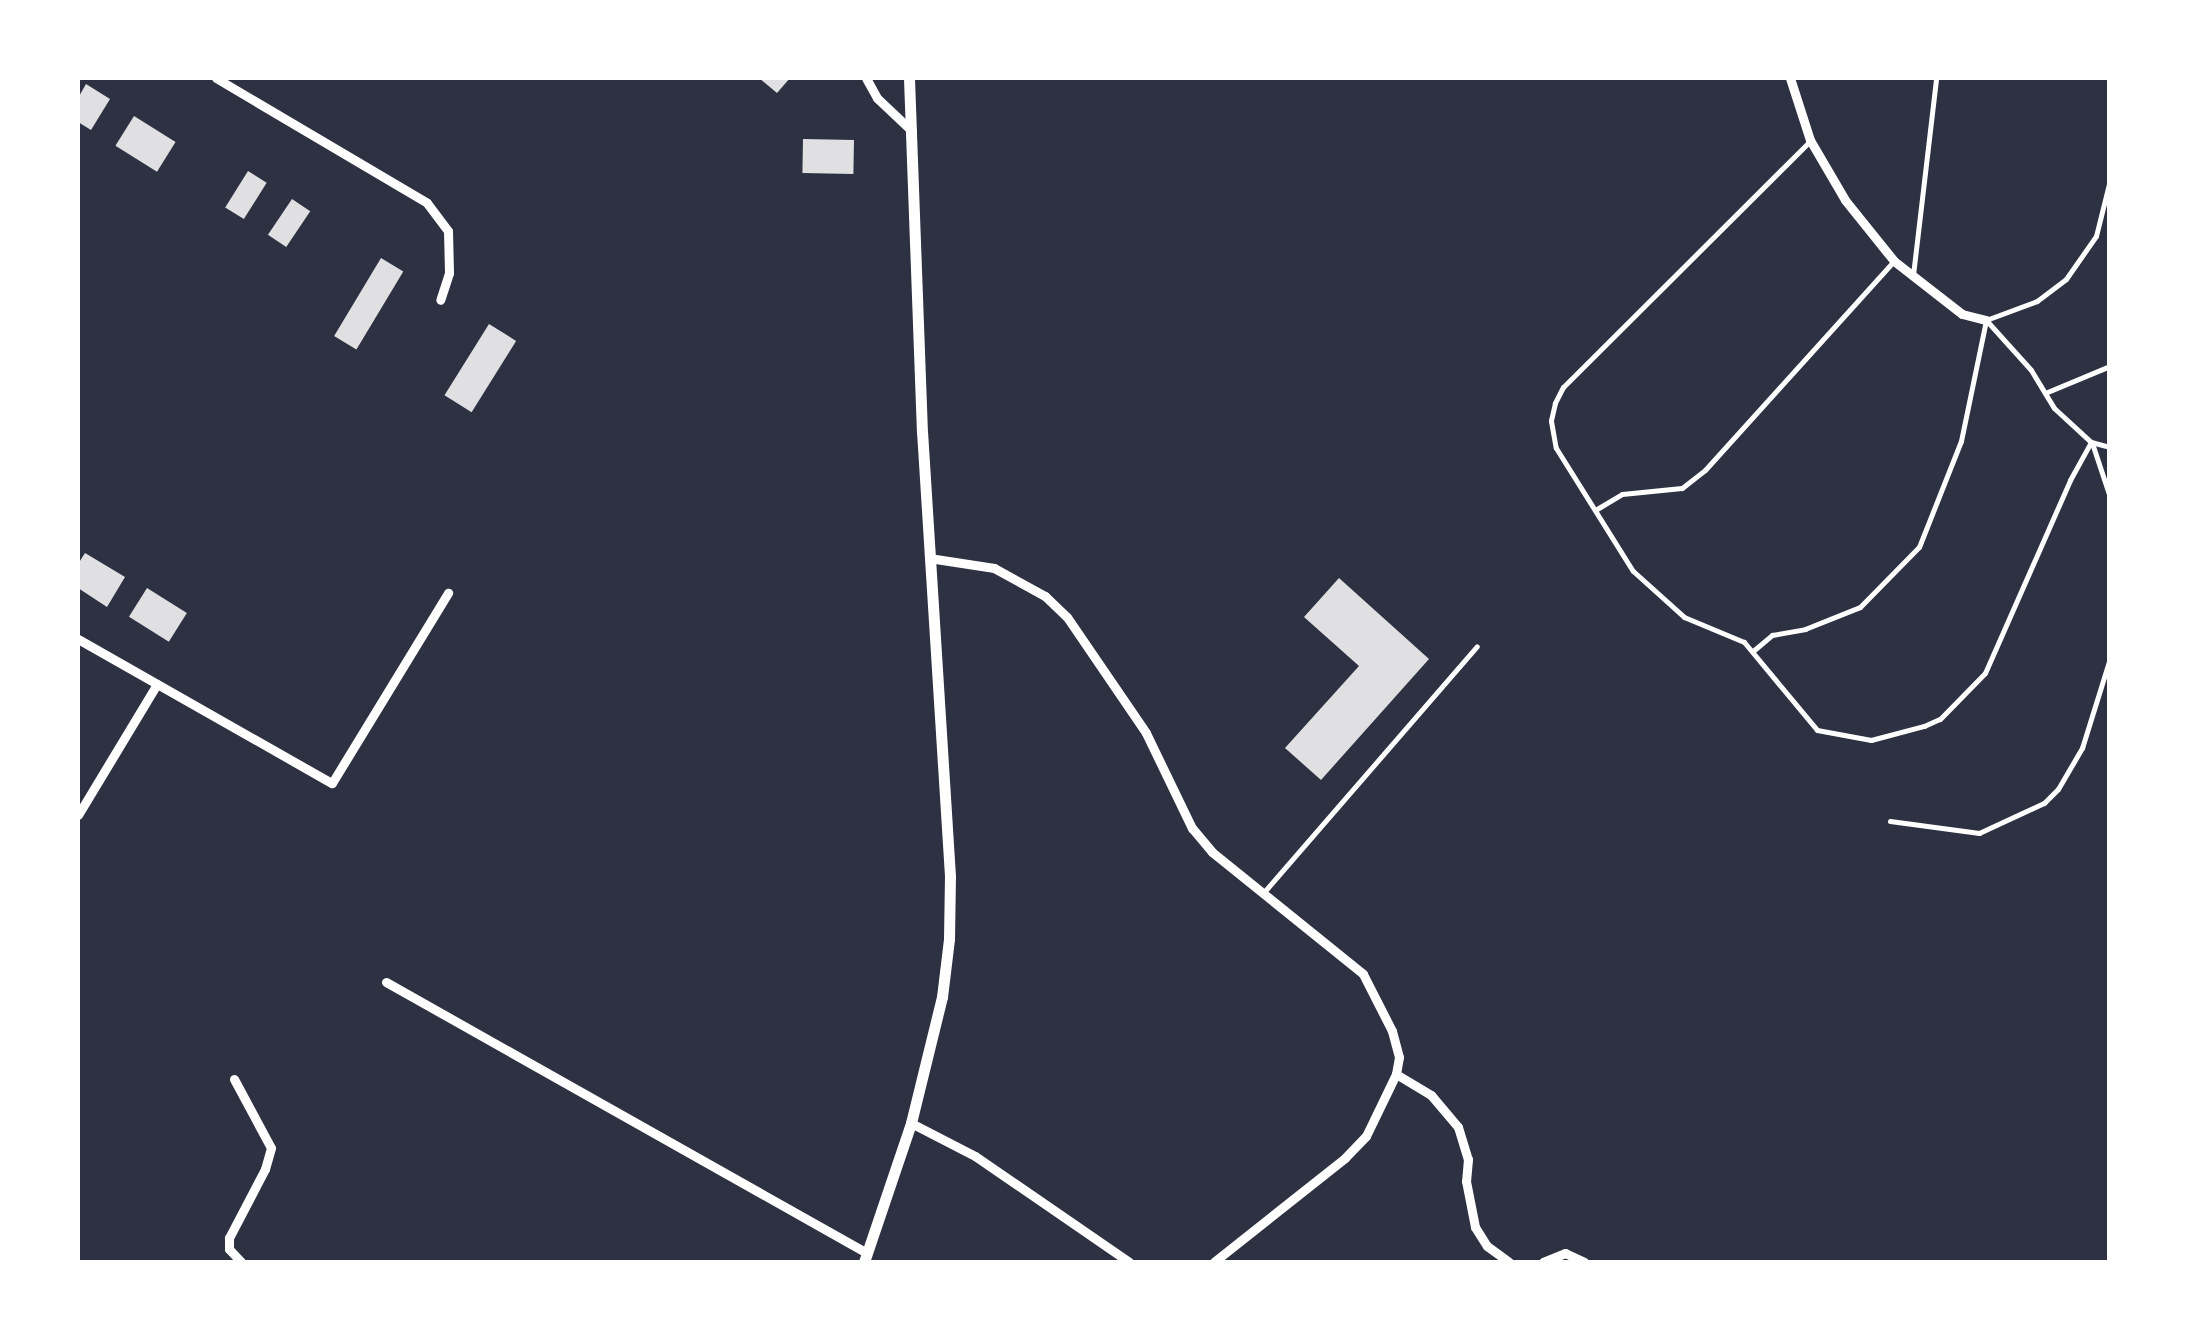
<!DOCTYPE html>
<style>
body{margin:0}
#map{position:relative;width:2187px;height:1340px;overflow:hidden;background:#2d3142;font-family:"DM Sans",sans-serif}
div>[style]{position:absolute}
.building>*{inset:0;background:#e0e0e3;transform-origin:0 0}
.service>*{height:5px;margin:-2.5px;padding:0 2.5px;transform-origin:2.5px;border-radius:2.5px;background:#fff}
.minor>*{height:9px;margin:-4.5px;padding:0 4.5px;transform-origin:4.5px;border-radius:4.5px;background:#fff}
.tertiary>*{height:11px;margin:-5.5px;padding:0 5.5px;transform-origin:5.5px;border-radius:5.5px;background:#fff}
span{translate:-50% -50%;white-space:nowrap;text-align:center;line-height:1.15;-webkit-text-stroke:8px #fff;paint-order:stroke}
.frame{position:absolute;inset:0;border:80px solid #fff;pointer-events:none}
</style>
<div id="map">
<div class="building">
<div style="clip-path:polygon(759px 78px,790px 78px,777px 93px)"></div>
<div style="clip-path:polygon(86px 84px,110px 99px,91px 130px,78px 122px,78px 98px)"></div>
<div style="left:134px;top:116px;width:49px;height:35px;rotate:32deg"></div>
<div style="left:803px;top:139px;width:51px;height:34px;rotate:1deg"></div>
<div style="left:248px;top:171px;width:22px;height:43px;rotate:32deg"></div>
<div style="left:292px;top:199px;width:22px;height:43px;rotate:34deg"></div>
<div style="left:381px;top:258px;width:26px;height:91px;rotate:31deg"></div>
<div style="left:489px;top:324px;width:32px;height:84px;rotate:32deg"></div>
<div style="clip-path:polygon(85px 553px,125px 577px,107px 607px,78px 588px,78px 564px)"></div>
<div style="clip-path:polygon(1339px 578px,1429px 659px,1321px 780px,1285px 748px,1359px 666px,1304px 617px)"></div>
<div style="left:147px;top:588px;width:47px;height:34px;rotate:32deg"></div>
</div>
<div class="service">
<div style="left:1809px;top:142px;width:347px;rotate:135.1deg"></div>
<div style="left:1563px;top:387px;width:18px;rotate:117deg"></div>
<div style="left:1555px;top:403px;width:18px;rotate:103deg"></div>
<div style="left:1551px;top:421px;width:27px;rotate:80deg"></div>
<div style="left:1556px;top:448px;width:145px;rotate:58deg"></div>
<div style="left:1633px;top:571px;width:69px;rotate:42deg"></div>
<div style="left:1684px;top:617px;width:65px;rotate:22.6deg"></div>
<div style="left:1744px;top:642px;width:114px;rotate:50.3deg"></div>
<div style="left:1817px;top:730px;width:55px;rotate:10.5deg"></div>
<div style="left:1871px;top:740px;width:55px;rotate:-14.8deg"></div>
<div style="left:1924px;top:726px;width:17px;rotate:-24deg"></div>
<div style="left:1940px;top:719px;width:64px;rotate:-45.6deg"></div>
<div style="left:1985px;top:673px;width:211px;rotate:-66.2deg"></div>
<div style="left:2070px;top:480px;width:43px;rotate:-61.1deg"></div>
<div style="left:1913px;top:275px;width:198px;rotate:-83.3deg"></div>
<div style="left:1986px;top:320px;width:54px;rotate:-20.4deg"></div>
<div style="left:2037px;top:301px;width:36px;rotate:-37deg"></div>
<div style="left:2066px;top:279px;width:52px;rotate:-55.1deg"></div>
<div style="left:2096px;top:236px;width:58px;rotate:-76deg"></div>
<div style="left:1986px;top:320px;width:67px;rotate:48deg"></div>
<div style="left:2031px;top:370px;width:44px;rotate:58.8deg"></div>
<div style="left:2054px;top:408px;width:50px;rotate:42.6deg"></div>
<div style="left:2091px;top:442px;width:20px;rotate:15deg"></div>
<div style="left:2045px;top:393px;width:70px;rotate:-22.6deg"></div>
<div style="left:2092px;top:443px;width:57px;rotate:71.6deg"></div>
<div style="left:1597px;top:509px;width:29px;rotate:-31deg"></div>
<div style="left:1622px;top:494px;width:60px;rotate:-5.7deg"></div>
<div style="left:1682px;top:488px;width:29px;rotate:-38deg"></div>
<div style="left:1705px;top:470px;width:282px;rotate:-47.9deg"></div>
<div style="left:1753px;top:651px;width:25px;rotate:-40deg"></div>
<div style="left:1772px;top:635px;width:34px;rotate:-10deg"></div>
<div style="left:1805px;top:629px;width:59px;rotate:-21.8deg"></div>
<div style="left:1860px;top:607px;width:84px;rotate:-45.5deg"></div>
<div style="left:1919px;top:547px;width:114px;rotate:-68.4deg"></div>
<div style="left:1961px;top:441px;width:124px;rotate:-78.3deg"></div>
<div style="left:1890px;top:821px;width:90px;rotate:7.7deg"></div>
<div style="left:1979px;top:833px;width:72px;rotate:-24.8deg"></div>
<div style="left:2044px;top:803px;width:20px;rotate:-45deg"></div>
<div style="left:2058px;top:789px;width:48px;rotate:-59.7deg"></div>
<div style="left:2082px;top:748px;width:94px;rotate:-72.7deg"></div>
<div style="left:1264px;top:892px;width:325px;rotate:-49.1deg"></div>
</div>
<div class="minor">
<div style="left:216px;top:78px;width:245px;rotate:30.6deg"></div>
<div style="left:427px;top:203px;width:35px;rotate:53deg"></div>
<div style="left:448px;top:231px;width:42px;rotate:88.6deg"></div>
<div style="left:449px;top:273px;width:28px;rotate:108deg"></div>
<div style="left:866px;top:78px;width:23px;rotate:61deg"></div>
<div style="left:877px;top:98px;width:48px;rotate:43.3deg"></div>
<div style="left:1790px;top:78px;width:65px;rotate:72.1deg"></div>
<div style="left:1810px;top:140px;width:69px;rotate:59.7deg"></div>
<div style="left:1845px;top:200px;width:78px;rotate:51.2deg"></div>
<div style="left:1894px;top:261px;width:86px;rotate:37.9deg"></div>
<div style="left:1962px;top:314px;width:25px;rotate:14deg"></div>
<div style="left:929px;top:558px;width:66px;rotate:8.7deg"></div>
<div style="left:994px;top:568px;width:58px;rotate:28.8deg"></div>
<div style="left:1045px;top:596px;width:30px;rotate:44deg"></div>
<div style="left:1067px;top:617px;width:140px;rotate:55.7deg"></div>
<div style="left:1146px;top:733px;width:106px;rotate:64.2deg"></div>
<div style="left:1192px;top:828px;width:31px;rotate:50deg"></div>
<div style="left:1212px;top:852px;width:194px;rotate:38.9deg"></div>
<div style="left:1363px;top:974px;width:64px;rotate:63deg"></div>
<div style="left:1392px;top:1031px;width:27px;rotate:75deg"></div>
<div style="left:1399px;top:1057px;width:17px;rotate:100deg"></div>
<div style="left:1396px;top:1074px;width:69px;rotate:115.8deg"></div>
<div style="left:1366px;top:1136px;width:30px;rotate:134deg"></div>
<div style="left:1345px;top:1158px;width:167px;rotate:141.6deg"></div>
<div style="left:78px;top:639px;width:292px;rotate:29.6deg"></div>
<div style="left:332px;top:783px;width:223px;rotate:-58.6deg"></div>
<div style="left:78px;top:815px;width:153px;rotate:-58.9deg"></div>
<div style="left:386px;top:982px;width:552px;rotate:29.4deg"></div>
<div style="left:1396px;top:1074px;width:41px;rotate:31deg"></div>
<div style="left:1431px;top:1095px;width:42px;rotate:49.8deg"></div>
<div style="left:1458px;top:1127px;width:34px;rotate:73deg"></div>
<div style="left:1468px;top:1159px;width:22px;rotate:95deg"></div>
<div style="left:1466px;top:1181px;width:47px;rotate:78.9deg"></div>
<div style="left:1475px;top:1227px;width:22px;rotate:58deg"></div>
<div style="left:1487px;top:1246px;width:27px;rotate:36deg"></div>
<div style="left:234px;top:1079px;width:78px;rotate:61.8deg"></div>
<div style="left:271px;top:1148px;width:22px;rotate:106deg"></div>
<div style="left:265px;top:1169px;width:78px;rotate:117.6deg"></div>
<div style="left:229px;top:1238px;width:11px;rotate:90deg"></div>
<div style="left:229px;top:1249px;width:18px;rotate:47deg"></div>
<div style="left:911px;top:1123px;width:72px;rotate:27.3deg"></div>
<div style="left:975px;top:1156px;width:187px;rotate:34.5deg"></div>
<div style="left:1543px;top:1262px;width:24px;rotate:-22deg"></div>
<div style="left:1565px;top:1253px;width:21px;rotate:25deg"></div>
</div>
<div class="tertiary">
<div style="left:864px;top:1262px;width:147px;rotate:-71.3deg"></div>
<div style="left:911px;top:1123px;width:130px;rotate:-76.2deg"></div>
<div style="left:942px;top:997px;width:58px;rotate:-83.1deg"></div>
<div style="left:949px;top:939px;width:63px;rotate:-89.1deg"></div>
<div style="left:950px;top:876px;width:444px;rotate:-93.6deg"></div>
<div style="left:922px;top:433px;width:355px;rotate:-92.1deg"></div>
</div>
<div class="frame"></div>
</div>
